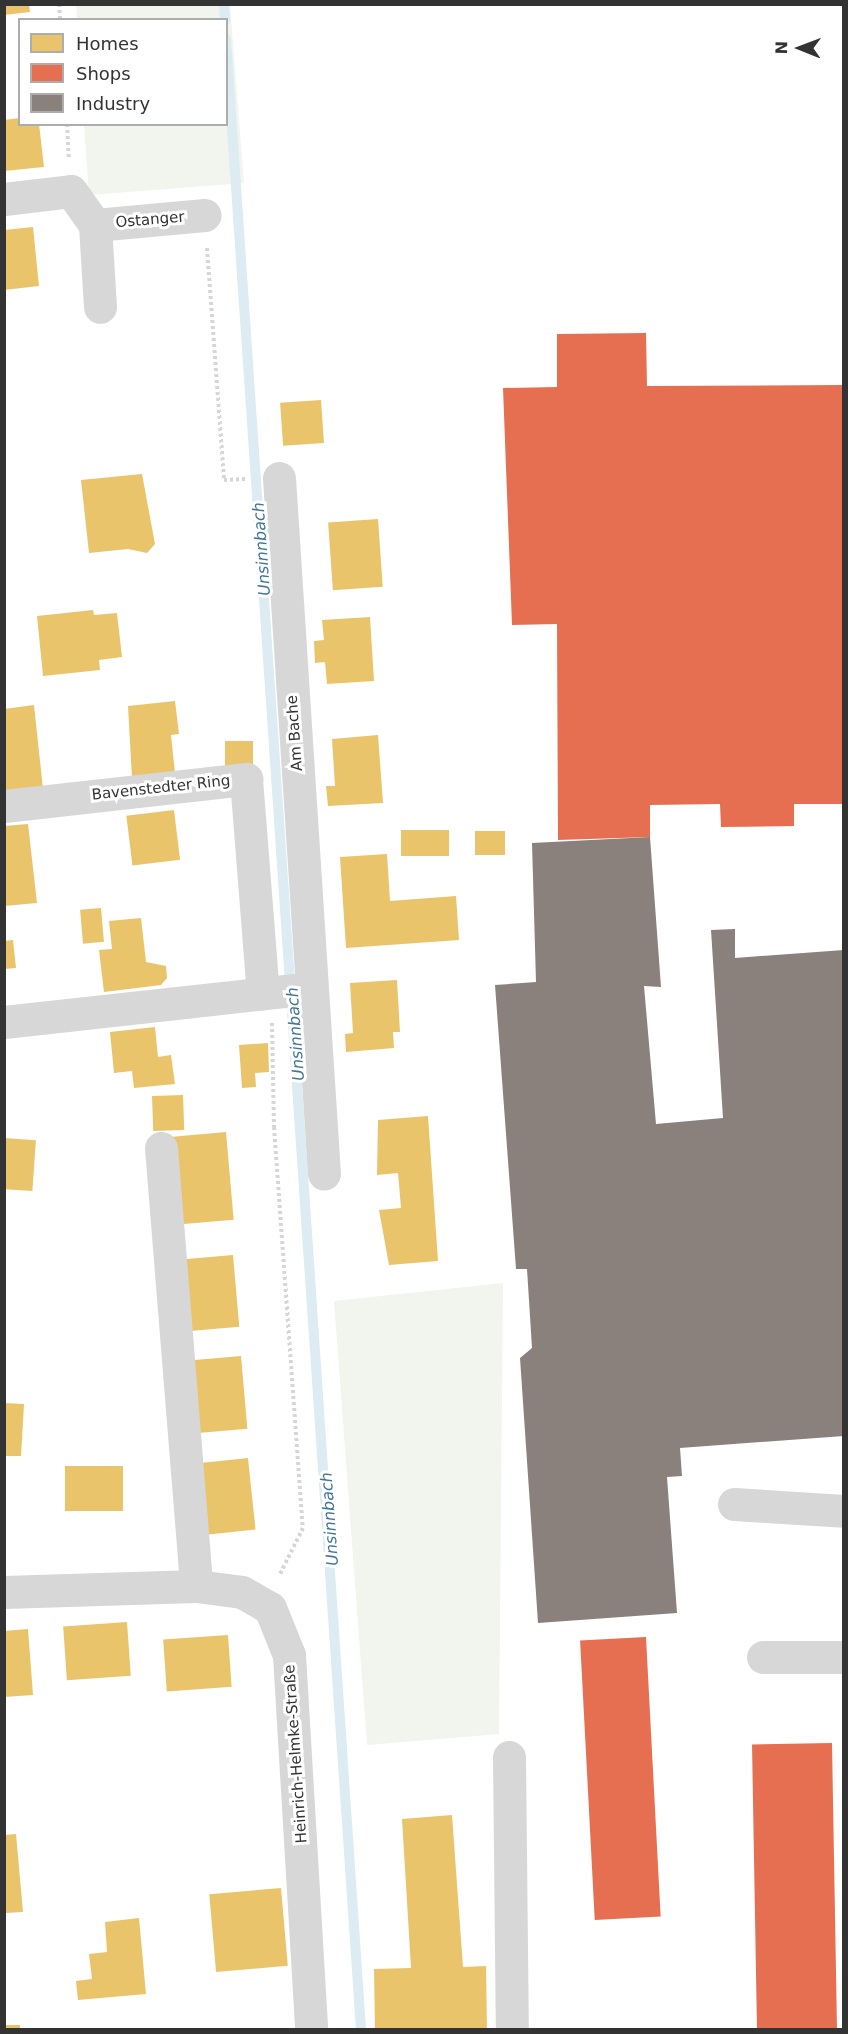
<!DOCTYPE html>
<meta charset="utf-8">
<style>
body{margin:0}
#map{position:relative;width:848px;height:2034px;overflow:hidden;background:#fff;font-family:"DejaVu Sans",sans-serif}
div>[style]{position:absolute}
.green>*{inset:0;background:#f1f5ed}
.homes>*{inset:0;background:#e9c46a;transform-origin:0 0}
.shops>*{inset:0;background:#e76f51;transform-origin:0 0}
.industry>*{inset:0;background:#8a817c}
.stream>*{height:10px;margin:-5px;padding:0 5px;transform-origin:5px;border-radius:5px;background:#ddebf3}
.path>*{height:4px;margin-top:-2px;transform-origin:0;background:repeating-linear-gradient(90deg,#d6d6d6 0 3px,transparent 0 6px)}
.minor>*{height:33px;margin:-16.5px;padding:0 16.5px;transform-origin:16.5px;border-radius:16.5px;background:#d7d7d7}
span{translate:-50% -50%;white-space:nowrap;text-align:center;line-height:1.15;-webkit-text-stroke:6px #fff;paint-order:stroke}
.street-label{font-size:15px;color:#333}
.water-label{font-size:16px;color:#3f7597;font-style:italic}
.frame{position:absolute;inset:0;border:6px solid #333;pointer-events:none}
.legend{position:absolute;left:18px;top:18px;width:210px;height:108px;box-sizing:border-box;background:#fff;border:2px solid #adadad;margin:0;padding:8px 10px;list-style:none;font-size:18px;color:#333}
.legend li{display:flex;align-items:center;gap:12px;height:30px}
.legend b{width:30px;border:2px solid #adadad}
.north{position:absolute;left:770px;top:18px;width:60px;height:60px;-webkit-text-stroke:4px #fff;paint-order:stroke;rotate:271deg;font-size:16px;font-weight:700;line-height:24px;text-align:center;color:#333}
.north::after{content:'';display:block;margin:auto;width:21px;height:27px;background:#333;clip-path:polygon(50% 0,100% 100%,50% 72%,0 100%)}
</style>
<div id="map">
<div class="green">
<div style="clip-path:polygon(76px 5px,230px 5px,244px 183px,89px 195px,84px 125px,226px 124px,226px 20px,77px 19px)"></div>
<div style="clip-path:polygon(503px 1283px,499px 1734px,367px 1745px,334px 1301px)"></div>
</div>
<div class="homes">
<div style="clip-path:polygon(4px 4px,29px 4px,30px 12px,4px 15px)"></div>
<div style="clip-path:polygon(20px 118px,20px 124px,39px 124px,44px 167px,4px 171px,4px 120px)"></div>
<div style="clip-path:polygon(33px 227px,39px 286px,4px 290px,4px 230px)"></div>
<div style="left:321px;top:400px;width:43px;height:41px;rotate:86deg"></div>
<div style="clip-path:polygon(142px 474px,155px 544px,147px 553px,128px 549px,89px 553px,81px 480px)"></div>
<div style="left:378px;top:519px;width:68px;height:50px;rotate:86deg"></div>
<div style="clip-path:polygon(93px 610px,94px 615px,117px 613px,122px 657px,99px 660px,100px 670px,43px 676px,37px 616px)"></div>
<div style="clip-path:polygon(370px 617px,374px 681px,327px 684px,325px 662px,315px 663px,314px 641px,324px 640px,322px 620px)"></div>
<div style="clip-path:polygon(175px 701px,179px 734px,171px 735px,175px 773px,132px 778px,128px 706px)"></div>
<div style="clip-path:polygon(34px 705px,43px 789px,4px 793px,4px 709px)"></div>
<div style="clip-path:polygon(378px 735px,383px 803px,328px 806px,326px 786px,335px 786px,332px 739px)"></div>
<div style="left:225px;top:741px;width:28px;height:29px"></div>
<div style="left:174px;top:810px;width:50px;height:48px;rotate:83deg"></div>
<div style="clip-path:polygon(28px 824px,37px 903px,4px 906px,4px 826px)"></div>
<div style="left:401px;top:830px;width:48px;height:26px"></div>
<div style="left:475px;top:831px;width:30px;height:24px"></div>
<div style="clip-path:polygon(387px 854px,390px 901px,456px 896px,459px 940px,346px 948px,340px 857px)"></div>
<div style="left:101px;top:908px;width:34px;height:21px;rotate:85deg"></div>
<div style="clip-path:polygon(141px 918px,146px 962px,166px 966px,167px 978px,161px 985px,104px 992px,99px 950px,112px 949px,109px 921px)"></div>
<div style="clip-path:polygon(13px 940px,16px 968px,4px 969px,4px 941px)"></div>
<div style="clip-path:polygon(397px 980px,400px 1032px,393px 1032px,394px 1048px,346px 1052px,345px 1034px,353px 1033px,350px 983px)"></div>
<div style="clip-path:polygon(155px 1027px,158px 1057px,171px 1055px,175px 1084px,134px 1088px,132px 1071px,114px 1073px,110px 1032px)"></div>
<div style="clip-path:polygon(268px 1043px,269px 1072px,255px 1073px,256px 1087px,242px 1088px,239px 1045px)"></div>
<div style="left:183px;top:1095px;width:35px;height:31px;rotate:88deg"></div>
<div style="clip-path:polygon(428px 1116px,438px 1261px,389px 1265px,379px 1210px,401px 1208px,398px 1173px,377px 1175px,378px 1120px)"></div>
<div style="left:226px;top:1132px;width:88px;height:59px;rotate:85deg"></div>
<div style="left:4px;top:1138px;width:32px;height:51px;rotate:4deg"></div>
<div style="left:233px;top:1255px;width:72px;height:52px;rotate:85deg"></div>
<div style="left:241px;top:1356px;width:73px;height:52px;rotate:85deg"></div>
<div style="clip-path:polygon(4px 1403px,24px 1404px,21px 1456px,4px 1456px)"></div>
<div style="left:248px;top:1458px;width:72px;height:52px;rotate:84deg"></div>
<div style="left:65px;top:1466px;width:58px;height:45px"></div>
<div style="left:127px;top:1622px;width:54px;height:64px;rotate:86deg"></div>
<div style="clip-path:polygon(28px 1629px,33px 1695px,4px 1697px,4px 1631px)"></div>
<div style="left:228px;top:1635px;width:52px;height:65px;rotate:86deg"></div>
<div style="clip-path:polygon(452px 1815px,463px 1967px,486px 1966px,487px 2030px,375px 2030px,374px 1969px,411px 1968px,402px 1819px)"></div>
<div style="clip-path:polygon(16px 1834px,23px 1912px,5px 1913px,5px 1835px)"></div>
<div style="left:281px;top:1888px;width:78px;height:72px;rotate:85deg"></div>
<div style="clip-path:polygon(139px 1918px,146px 1994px,78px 2000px,76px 1981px,92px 1979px,89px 1954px,107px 1952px,105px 1922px)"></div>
<div style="left:4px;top:2025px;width:16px;height:5px"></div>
</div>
<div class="shops">
<div style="clip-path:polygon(646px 333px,647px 386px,844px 385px,844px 804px,794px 804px,794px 826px,721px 827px,720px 804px,650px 805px,650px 837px,558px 840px,557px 624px,512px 625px,503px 388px,557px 387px,557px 334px)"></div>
<div style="left:646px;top:1637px;width:280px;height:66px;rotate:87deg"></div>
<div style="left:832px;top:1743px;width:287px;height:80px;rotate:89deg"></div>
</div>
<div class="industry">
<div style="clip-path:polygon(650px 837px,661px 987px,644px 986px,656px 1124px,723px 1118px,711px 930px,735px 929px,735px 958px,844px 950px,844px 1436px,680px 1448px,682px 1476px,667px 1477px,677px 1613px,538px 1623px,520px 1358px,532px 1348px,527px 1269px,516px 1269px,495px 985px,536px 982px,532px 843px)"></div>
</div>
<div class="stream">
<div style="left:224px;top:4px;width:16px;rotate:86deg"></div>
<div style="left:226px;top:39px;width:1996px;rotate:86.12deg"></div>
</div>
<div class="path">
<div style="left:59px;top:4px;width:16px;rotate:86deg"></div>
<div style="left:67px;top:124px;width:36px;rotate:87deg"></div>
<div style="left:207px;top:248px;width:233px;rotate:85.8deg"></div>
<div style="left:224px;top:480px;width:21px;rotate:-3deg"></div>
<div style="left:272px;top:1023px;width:104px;rotate:88.9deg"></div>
<div style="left:274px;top:1127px;width:402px;rotate:85.9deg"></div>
<div style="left:303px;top:1528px;width:54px;rotate:116.6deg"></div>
</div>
<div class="minor">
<div style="left:4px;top:199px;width:67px;rotate:-6.8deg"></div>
<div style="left:71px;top:191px;width:42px;rotate:54.8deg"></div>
<div style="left:95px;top:225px;width:110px;rotate:-5.2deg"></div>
<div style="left:95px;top:225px;width:82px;rotate:86.5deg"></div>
<div style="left:279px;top:478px;width:697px;rotate:86.3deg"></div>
<div style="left:4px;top:806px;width:244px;rotate:-6.4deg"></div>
<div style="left:246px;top:779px;width:215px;rotate:85.5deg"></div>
<div style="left:4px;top:1022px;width:309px;rotate:-6.3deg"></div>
<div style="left:161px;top:1148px;width:439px;rotate:85.4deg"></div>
<div style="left:734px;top:1504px;width:110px;rotate:3.6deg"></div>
<div style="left:4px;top:1592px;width:192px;rotate:-1.8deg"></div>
<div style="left:196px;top:1586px;width:46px;rotate:7.4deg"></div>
<div style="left:242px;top:1592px;width:32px;rotate:30deg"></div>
<div style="left:270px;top:1608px;width:51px;rotate:68deg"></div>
<div style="left:289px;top:1655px;width:376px;rotate:86.6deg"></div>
<div style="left:763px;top:1657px;width:81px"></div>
<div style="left:509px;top:1757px;width:273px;rotate:89.4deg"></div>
</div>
<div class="street-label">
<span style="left:150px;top:220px;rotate:-5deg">Ostanger</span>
<span style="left:295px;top:733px;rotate:-94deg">Am Bache</span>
<span style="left:161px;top:788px;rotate:-6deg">Bavenstedter Ring</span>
<span style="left:296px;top:1754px;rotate:-94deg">Heinrich-Helmke-Straße</span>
</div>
<div class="water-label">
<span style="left:262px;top:549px;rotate:-94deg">Unsinnbach</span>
<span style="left:296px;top:1034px;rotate:-94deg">Unsinnbach</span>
<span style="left:330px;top:1519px;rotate:-94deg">Unsinnbach</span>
</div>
<div class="frame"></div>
<ul class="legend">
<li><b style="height:16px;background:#e9c46a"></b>Homes</li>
<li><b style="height:16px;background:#e76f51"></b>Shops</li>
<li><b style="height:16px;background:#8a817c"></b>Industry</li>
</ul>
<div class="north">N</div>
</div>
